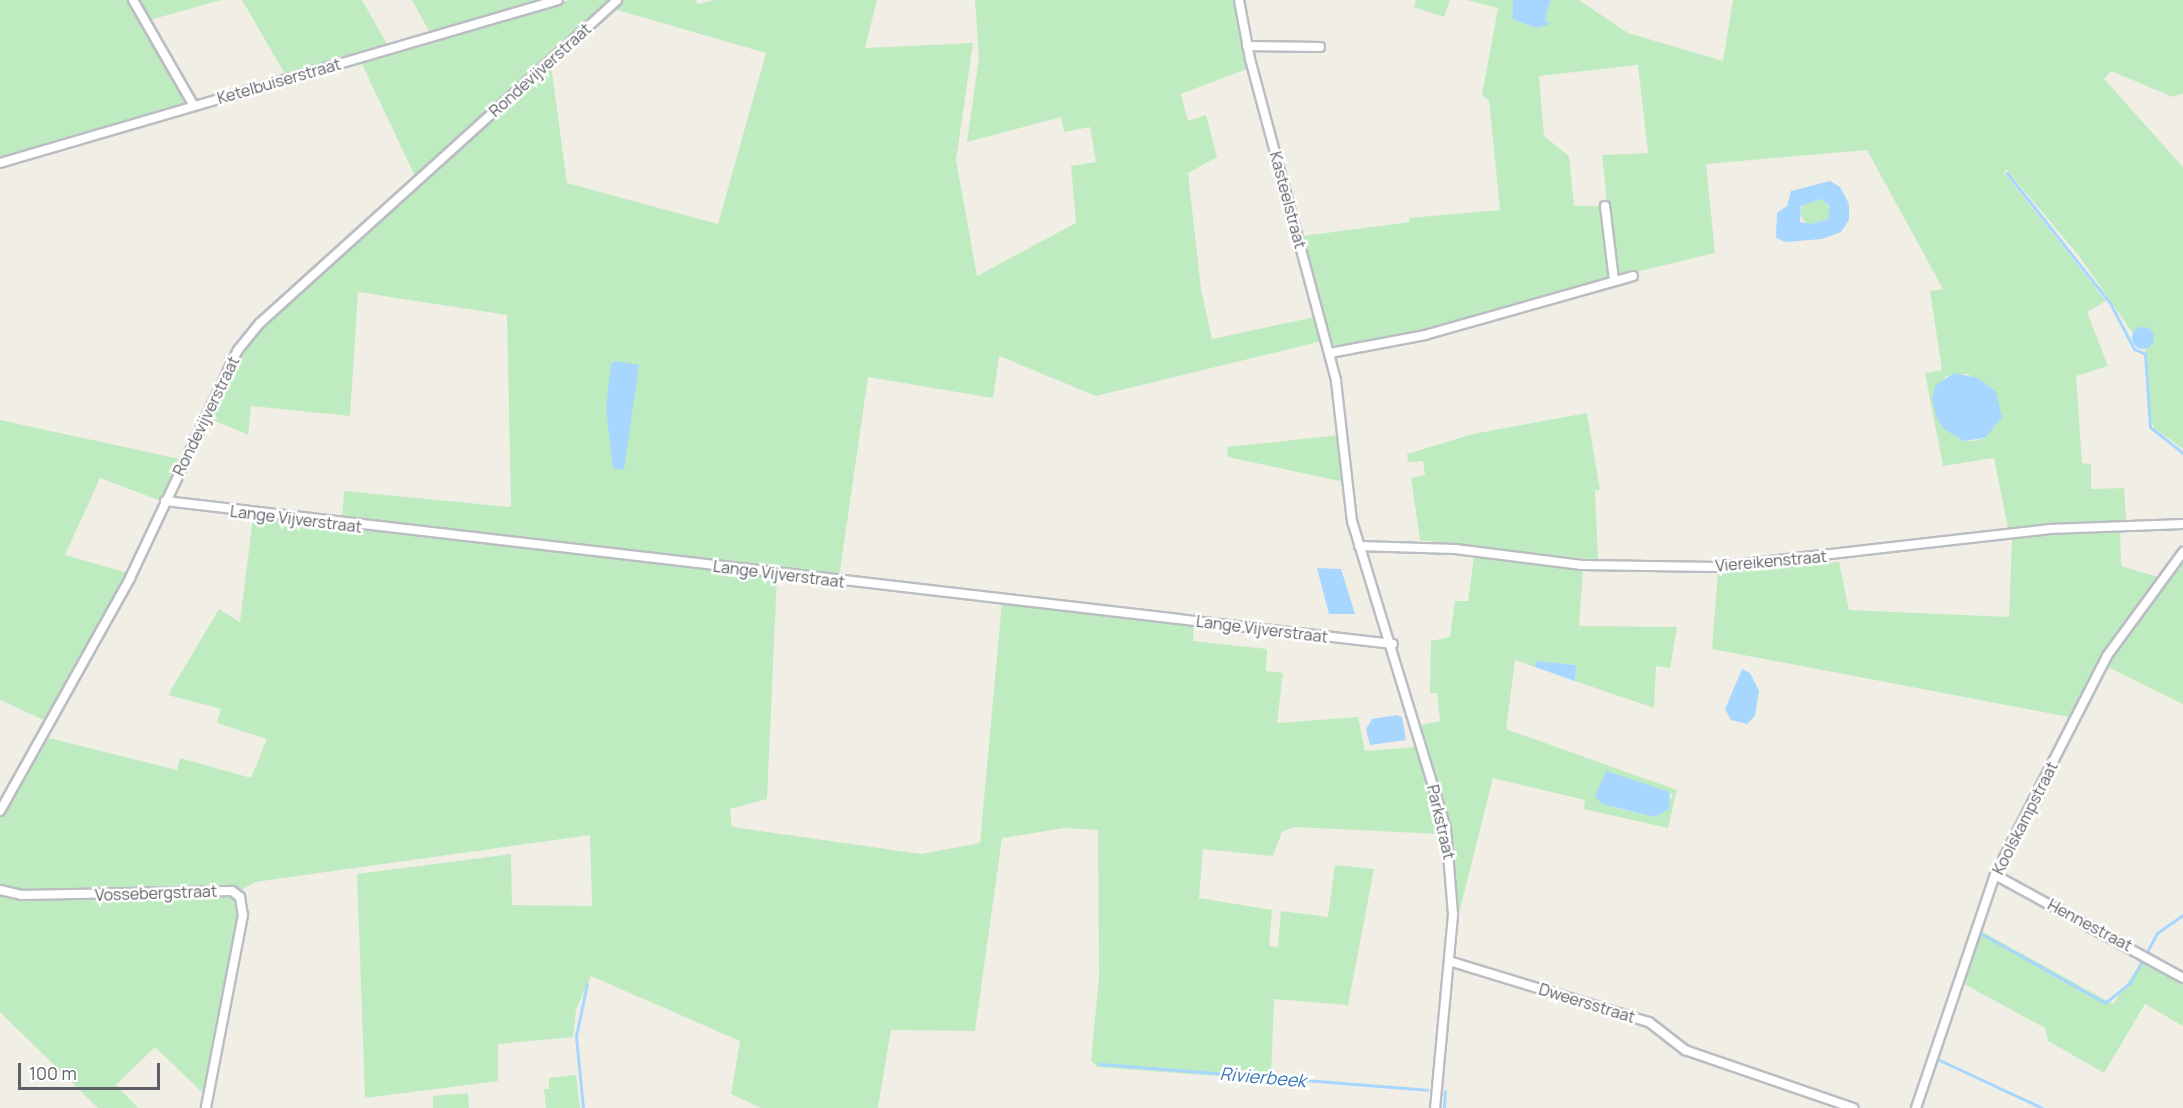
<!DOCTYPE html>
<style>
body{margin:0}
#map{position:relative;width:2183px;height:1108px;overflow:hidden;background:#f1efe5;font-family:Manrope,sans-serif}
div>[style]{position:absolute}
.green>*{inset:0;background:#bfebc1}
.round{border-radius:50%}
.water>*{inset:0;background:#a7d6ff}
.stream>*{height:3px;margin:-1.5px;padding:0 1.5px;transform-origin:1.5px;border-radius:1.5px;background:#a7d6ff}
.roads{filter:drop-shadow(2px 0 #babdc2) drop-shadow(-2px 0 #babdc2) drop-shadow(0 2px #babdc2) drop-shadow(0 -2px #babdc2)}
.minor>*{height:8px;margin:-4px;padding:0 4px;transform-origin:4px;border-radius:4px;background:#fff}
span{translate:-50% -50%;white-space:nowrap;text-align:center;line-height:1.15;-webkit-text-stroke:5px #fff;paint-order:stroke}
.street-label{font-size:16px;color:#5d6167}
.water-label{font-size:18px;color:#3875bd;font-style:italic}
.scale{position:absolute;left:18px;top:1063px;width:142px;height:27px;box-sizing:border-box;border:3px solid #5d6167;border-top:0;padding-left:8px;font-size:18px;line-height:21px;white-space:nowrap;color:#5d6167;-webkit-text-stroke:4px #fff;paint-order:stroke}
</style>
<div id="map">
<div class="green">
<div style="clip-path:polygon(0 0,129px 0,187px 102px,0 160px)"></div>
<div style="clip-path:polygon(137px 0,221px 0,150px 20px)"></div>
<div style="clip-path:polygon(242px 0,362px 0,387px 44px,285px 74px)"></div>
<div style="clip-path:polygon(412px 0,543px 0,429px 31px)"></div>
<div style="clip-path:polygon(569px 0,612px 0,415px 176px,360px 60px)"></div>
<div style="clip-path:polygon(623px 0,696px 0,698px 4px,715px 0,877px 0,865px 48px,973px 43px,956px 160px,977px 276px,1076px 223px,1071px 166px,1096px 162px,1090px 127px,1064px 132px,1061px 117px,967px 142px,979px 58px,975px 0,1234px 0,1247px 69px,1181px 94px,1188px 121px,1206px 115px,1217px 157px,1188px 173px,1201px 289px,1212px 339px,1315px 317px,1322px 341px,1096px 396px,999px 356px,993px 398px,868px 377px,839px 578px,342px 520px,344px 491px,511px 507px,507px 315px,358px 292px,350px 416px,251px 406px,248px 435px,209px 418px,232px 367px,251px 338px,284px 304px,551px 65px,567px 183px,718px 224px,766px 53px,614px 9px)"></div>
<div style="clip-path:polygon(1416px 0,1450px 0,1444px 17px,1414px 7px)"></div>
<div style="clip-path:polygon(evenodd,1467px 0,1513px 0,1512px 19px,1536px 28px,1549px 23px,1545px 20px,1551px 0,1579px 0,1628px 33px,1723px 61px,1733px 0,2183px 0,2183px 93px,2173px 97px,2111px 71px,2104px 79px,2183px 167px,2183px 449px,2154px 428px,2150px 417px,2145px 350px,2150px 345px,2132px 332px,2079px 256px,2007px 170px,2004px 172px,2106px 301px,2087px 312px,2108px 366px,2076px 376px,2082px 463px,2091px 464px,2091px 489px,2124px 488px,2126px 520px,2008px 528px,1994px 458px,1943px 466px,1925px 373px,1942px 370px,1930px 291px,1943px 289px,1867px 150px,1706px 164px,1715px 253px,1615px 277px,1602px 155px,1648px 153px,1638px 65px,1539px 76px,1544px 136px,1569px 156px,1574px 206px,1603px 206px,1610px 276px,1606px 280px,1431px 331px,1333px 346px,1303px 236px,1410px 222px,1409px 218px,1500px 210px,1489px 100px,1482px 95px,1498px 8px,1467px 0,1967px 374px,1996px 392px,1985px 438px,1973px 441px,1963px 441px,1932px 398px,1946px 376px,1967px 374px)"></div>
<div class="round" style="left:1801px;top:198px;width:28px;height:28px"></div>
<div style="clip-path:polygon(1587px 413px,1600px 490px,1595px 490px,1598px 560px,1420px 540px,1411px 478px,1425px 475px,1423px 461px,1408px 462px,1407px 454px,1473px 434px)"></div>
<div style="clip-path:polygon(0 420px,180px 459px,161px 501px,100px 478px,65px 555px,128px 573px,46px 721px,0 700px)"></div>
<div style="clip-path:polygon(1339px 435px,1344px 482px,1228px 457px,1227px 447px)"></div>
<div style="clip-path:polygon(253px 518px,777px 576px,767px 799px,730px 809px,732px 827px,921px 854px,980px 843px,1002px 602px,1194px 626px,1193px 641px,1267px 649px,1266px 671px,1283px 673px,1277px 723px,1358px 717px,1365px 751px,1417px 747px,1439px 834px,1294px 827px,1282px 832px,1273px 856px,1203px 849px,1199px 898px,1272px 910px,1269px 946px,1278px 947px,1281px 911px,1328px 917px,1335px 865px,1374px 869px,1348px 1005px,1274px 999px,1271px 1080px,1097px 1067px,1091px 1060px,1099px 977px,1098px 830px,1065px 828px,1002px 838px,975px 1031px,891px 1030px,878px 1108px,761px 1108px,731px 1094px,740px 1041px,591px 976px,576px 1010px,573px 1037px,498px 1044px,498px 1081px,365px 1098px,357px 874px,511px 854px,512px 905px,592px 906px,590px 835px,255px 882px,233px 895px,240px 916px,205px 1095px,155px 1047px,116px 1085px,138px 1108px,98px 1108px,0 1012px,0 819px,49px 738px,177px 770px,180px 758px,251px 778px,267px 739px,217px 723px,221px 709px,168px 695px,219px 609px,240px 622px)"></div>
<div style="clip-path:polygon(2120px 531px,2121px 566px,2158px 577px,2116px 635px,2069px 717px,1712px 649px,1718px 571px,1839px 562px,1849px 610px,2009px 617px,2012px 538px)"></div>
<div style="clip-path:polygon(evenodd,1474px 557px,1583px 571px,1579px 626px,1677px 627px,1670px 668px,1656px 666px,1654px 708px,1575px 681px,1576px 665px,1536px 661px,1535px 667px,1515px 660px,1506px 729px,1677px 790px,1668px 828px,1584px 809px,1585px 800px,1493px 778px,1459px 913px,1448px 818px,1421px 725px,1440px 721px,1437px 693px,1430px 693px,1431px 641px,1450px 637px,1455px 601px,1468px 601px,1474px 557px,1606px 772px,1670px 792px,1673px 796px,1654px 817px,1616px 808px,1595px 796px,1606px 772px)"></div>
<div style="clip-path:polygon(2183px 563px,2183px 704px,2106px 666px)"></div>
<div style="clip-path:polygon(1979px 930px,2113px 1004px,2143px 960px,2183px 985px,2183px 1026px,2145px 1004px,2104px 1073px,2048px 1041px,2045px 1028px,1962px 983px)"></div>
<div style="clip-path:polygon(576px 1075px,580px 1108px,546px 1108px,544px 1089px,549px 1089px,549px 1078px)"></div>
<div style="clip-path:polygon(468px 1093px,469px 1108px,433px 1108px,433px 1096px)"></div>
</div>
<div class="water">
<div style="clip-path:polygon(1513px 0,1551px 0,1545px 20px,1550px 24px,1536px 28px,1512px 19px)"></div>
<div style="clip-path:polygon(evenodd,1830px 181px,1840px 187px,1849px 204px,1849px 220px,1841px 232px,1822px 239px,1785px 242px,1776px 238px,1777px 213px,1787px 206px,1791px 191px,1830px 181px,1822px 199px,1829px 206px,1828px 219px,1812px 224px,1800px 222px,1801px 206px,1822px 199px)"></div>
<div class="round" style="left:2132px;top:327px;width:22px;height:22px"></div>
<div style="clip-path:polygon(615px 361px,639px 365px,624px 470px,613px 468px,606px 408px,611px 364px)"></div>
<div style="clip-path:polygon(1954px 373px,1978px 378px,1996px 392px,2002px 417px,1985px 438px,1963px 441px,1943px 428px,1936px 416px,1932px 398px,1936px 385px)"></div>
<div style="clip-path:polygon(1317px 568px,1341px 569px,1355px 614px,1329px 614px)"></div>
<div style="clip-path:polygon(1536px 661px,1576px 665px,1575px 681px,1535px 667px)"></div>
<div style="clip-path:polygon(1742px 669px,1750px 673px,1759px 691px,1755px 716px,1747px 724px,1731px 720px,1725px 709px)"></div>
<div style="clip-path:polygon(1397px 715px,1402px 717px,1406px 740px,1370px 745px,1366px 729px,1372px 719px)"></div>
<div style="clip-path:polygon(1606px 771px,1670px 792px,1669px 809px,1654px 817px,1602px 804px,1595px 796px)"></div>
</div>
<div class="stream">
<div style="left:2007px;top:173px;width:166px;rotate:51.6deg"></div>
<div style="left:2110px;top:303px;width:52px;rotate:62.4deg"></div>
<div style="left:2134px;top:349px;width:12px;rotate:24deg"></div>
<div style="left:2145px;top:354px;width:73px;rotate:86.1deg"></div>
<div style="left:2150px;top:427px;width:42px;rotate:38.2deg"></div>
<div style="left:1969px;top:964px;width:33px;rotate:-70deg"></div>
<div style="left:1980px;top:933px;width:143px;rotate:29.2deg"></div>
<div style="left:2105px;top:1003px;width:32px;rotate:-39deg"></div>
<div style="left:2130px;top:983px;width:57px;rotate:-61.6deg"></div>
<div style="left:2157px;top:933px;width:32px;rotate:-35deg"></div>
<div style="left:1935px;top:1058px;width:118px;rotate:25deg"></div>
<div style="left:1100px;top:1064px;width:328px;rotate:4.5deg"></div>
<div style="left:583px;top:1108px;width:72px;rotate:-95.6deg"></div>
<div style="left:576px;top:1036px;width:53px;rotate:-78.1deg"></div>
<div style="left:1444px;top:1108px;width:17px;rotate:-87deg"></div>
</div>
<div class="roads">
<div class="minor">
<div style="left:133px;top:0;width:122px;rotate:60.1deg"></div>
<div style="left:1239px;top:0;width:60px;rotate:79.4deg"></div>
<div style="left:1250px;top:59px;width:333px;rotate:75deg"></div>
<div style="left:1336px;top:381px;width:141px;rotate:83.5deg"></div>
<div style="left:1352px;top:521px;width:322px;rotate:73deg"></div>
<div style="left:1446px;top:829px;width:86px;rotate:85.3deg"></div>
<div style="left:1453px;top:915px;width:194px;rotate:95.3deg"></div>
<div style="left:1247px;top:46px;width:73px;rotate:0.8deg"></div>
<div style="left:0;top:163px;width:581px;rotate:-16.28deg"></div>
<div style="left:1605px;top:206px;width:75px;rotate:83.1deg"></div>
<div style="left:1330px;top:353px;width:97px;rotate:-10.7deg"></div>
<div style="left:1425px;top:335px;width:216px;rotate:-15.8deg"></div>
<div style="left:165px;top:501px;width:1236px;rotate:6.64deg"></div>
<div style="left:1359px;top:546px;width:96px;rotate:1.8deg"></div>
<div style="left:1455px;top:549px;width:128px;rotate:7.2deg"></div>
<div style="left:1582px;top:565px;width:135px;rotate:0.8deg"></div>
<div style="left:1717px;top:567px;width:334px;rotate:-6.5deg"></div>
<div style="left:2049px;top:529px;width:134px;rotate:-2.1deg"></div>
<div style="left:0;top:811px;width:267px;rotate:-60.8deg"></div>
<div style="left:130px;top:578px;width:252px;rotate:-64.7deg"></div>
<div style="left:238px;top:350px;width:35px;rotate:-51deg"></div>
<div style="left:260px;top:323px;width:481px;rotate:-42.1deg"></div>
<div style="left:1995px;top:875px;width:214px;rotate:28.7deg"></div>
<div style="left:0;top:890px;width:22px;rotate:13deg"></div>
<div style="left:21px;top:895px;width:211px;rotate:-1.1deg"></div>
<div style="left:232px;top:891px;width:10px;rotate:37deg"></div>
<div style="left:240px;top:897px;width:18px;rotate:81deg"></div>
<div style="left:243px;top:915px;width:197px;rotate:100.9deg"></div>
<div style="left:1449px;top:961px;width:209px;rotate:17deg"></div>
<div style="left:1649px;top:1022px;width:46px;rotate:37.9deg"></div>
<div style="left:1685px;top:1050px;width:178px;rotate:19deg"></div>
<div style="left:1916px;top:1108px;width:246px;rotate:-71.3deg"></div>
<div style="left:1995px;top:875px;width:246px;rotate:-62.9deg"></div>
<div style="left:2107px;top:656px;width:129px;rotate:-53.8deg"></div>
</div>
</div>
<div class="street-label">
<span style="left:540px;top:70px;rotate:-42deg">Rondevijverstraat</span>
<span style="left:279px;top:81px;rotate:-16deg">Ketelbuiserstraat</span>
<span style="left:1288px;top:200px;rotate:75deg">Kasteelstraat</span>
<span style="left:206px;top:416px;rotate:-64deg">Rondevijverstraat</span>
<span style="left:296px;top:519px;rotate:7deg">Lange Vijverstraat</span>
<span style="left:1771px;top:561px;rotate:-5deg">Viereikenstraat</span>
<span style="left:779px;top:574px;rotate:7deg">Lange Vijverstraat</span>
<span style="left:1262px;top:629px;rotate:7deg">Lange Vijverstraat</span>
<span style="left:2025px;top:818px;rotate:-63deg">Koolskampstraat</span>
<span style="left:1441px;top:822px;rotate:77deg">Parkstraat</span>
<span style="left:156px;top:893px;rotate:-2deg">Vossebergstraat</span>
<span style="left:2090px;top:925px;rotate:28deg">Hennestraat</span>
<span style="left:1587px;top:1003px;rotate:17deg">Dweersstraat</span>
</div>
<div class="water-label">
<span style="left:1263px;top:1077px;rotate:5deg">Rivierbeek</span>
</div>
<div class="scale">100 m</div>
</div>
